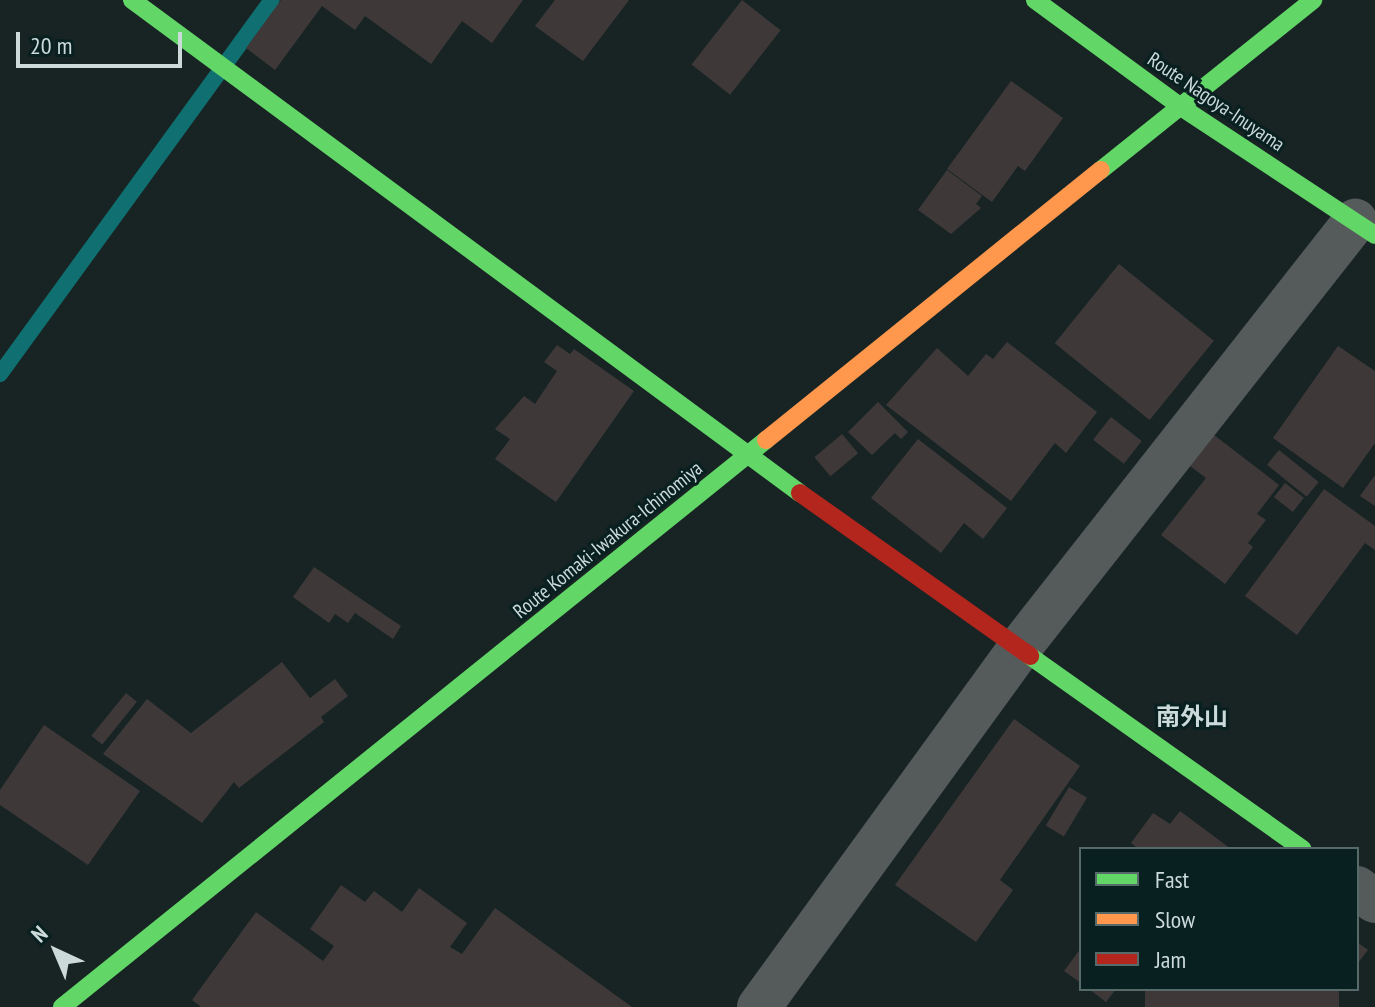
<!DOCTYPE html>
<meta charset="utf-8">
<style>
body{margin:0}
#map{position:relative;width:1375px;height:1007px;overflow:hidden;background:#182424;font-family:"PT Sans Narrow","Noto Sans JP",sans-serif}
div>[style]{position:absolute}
.stream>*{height:16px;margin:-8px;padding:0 8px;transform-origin:8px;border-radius:8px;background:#107071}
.building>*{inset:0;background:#3e3938;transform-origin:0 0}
.street>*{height:44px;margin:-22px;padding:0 22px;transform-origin:22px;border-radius:22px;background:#555a5a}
.fast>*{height:18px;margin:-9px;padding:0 9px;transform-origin:9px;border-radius:9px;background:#63d668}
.slow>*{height:18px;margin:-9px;padding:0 9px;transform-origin:9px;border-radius:9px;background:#ff974d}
.jam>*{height:18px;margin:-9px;padding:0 9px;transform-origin:9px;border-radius:9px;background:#b3261e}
span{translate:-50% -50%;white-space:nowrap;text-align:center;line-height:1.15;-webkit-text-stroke:6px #082020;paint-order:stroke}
.street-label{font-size:20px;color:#ccdada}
.quarter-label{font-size:24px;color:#ccdada;font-weight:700}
.legend{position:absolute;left:1079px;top:847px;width:280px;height:144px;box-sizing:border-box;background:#082020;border:2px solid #566a6a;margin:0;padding:10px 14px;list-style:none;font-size:24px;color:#ccdada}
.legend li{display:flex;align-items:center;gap:16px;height:40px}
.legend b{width:40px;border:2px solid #566a6a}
.north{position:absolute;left:16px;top:911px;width:80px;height:80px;-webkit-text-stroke:6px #082020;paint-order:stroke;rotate:316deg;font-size:22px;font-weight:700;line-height:32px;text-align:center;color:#ccdada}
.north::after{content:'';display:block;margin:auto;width:28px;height:36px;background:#ccdada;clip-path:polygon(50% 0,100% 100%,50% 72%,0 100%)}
.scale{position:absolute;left:16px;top:32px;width:166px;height:36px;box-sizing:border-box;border:4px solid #ccdada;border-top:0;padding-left:10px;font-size:24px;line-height:28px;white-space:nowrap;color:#ccdada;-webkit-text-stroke:6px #082020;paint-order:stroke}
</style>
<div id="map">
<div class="stream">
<div style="left:0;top:374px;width:462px;rotate:-54deg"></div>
</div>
<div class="building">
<div style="clip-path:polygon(281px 0,523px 0,492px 43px,462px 21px,431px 64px,365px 16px,355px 30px,322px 6px,275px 70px,246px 48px)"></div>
<div style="clip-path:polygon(555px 0,629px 0,583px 61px,535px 26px)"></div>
<div style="left:742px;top:0;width:49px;height:82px;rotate:38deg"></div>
<div style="clip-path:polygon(1011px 81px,1063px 118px,1025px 171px,1018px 166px,992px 202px,947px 169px)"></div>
<div style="clip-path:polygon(947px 170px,982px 196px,976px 204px,981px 208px,951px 234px,918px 210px)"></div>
<div style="left:1119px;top:264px;width:122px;height:102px;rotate:39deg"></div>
<div style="clip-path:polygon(1007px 342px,1097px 412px,1066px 453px,1055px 443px,1011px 501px,886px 405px,937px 348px,968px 376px,986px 354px,993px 359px)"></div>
<div style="clip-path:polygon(557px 345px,570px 354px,574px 349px,634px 391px,556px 502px,495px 459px,510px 439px,495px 429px,524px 396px,535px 404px,557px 371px,544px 362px)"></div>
<div style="clip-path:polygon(1338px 346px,1375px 371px,1375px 443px,1343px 488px,1273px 438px)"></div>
<div style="clip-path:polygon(878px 402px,908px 432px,901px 439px,895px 433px,872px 455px,848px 432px)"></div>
<div style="left:1111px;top:417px;width:39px;height:29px;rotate:38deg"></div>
<div style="left:842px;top:434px;width:25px;height:36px;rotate:50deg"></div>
<div style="clip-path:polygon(1214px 435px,1279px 485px,1257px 514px,1266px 520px,1248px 543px,1253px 547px,1225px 584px,1161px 535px,1206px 478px,1190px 466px)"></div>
<div style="clip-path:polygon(918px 439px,1007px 508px,983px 539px,964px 523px,941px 553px,871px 498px)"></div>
<div style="left:1279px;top:450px;width:51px;height:19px;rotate:39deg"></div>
<div style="clip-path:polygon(1375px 475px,1375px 506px,1360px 496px)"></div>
<div style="left:1285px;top:483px;width:24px;height:18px;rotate:38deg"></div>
<div style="clip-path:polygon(1324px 489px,1375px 526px,1375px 550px,1365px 543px,1297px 635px,1245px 596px)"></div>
<div style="clip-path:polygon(314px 567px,401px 626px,393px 639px,355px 613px,348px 623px,335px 614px,329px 623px,293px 597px)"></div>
<div style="clip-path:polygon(282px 662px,310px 698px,335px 679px,348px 696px,321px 717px,324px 722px,239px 788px,234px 782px,202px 823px,103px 754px,147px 699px,191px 733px)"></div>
<div style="left:126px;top:693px;width:14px;height:55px;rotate:39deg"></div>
<div style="clip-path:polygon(1014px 719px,1080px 766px,1000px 880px,1013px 890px,976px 942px,895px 885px)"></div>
<div style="clip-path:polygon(44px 725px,140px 791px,88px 865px,0 805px,0 790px)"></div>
<div style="left:1069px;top:787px;width:21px;height:45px;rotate:31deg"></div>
<div style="clip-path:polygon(1180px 811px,1231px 849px,1139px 849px,1131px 843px,1153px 813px,1170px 824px)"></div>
<div style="clip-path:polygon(341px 885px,365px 902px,374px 891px,402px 912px,419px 888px,467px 923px,450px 947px,462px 954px,495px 908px,632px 1007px,201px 1007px,192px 1000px,256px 912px,323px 961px,334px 946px,310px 929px)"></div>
<div style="clip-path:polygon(1357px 942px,1368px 950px,1357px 964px)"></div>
<div style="clip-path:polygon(1081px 948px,1081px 983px,1064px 971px)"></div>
<div style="clip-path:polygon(1089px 989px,1116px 989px,1106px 1002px)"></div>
<div style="left:1145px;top:989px;width:194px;height:22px"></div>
</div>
<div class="street">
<div style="left:1357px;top:888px;width:22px;rotate:36deg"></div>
<div style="left:759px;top:1007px;width:446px;rotate:-54deg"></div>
<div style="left:1021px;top:646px;width:541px;rotate:-51.84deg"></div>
</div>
<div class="fast">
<div style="left:132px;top:0;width:830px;rotate:36.43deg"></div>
<div style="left:1035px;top:0;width:181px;rotate:36.2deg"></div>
<div style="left:1181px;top:107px;width:232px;rotate:33.4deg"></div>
<div style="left:1101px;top:170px;width:272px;rotate:-38.7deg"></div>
<div style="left:1030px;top:656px;width:334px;rotate:35.3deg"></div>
<div style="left:62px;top:1007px;width:904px;rotate:-38.85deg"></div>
</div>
<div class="slow">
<div style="left:766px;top:440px;width:430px;rotate:-38.9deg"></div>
</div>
<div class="jam">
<div style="left:800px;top:493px;width:282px;rotate:35.3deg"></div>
</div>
<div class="street-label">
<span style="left:1216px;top:102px;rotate:34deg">Route Nagoya-Inuyama</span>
<span style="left:608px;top:540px;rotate:-39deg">Route Komaki-Iwakura-Ichinomiya</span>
</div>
<div class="quarter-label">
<span style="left:1192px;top:717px">南外山</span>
</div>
<ul class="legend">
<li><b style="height:10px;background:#63d668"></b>Fast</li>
<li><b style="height:10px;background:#ff974d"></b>Slow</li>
<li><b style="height:10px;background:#b3261e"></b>Jam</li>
</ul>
<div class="north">N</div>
<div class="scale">20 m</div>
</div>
